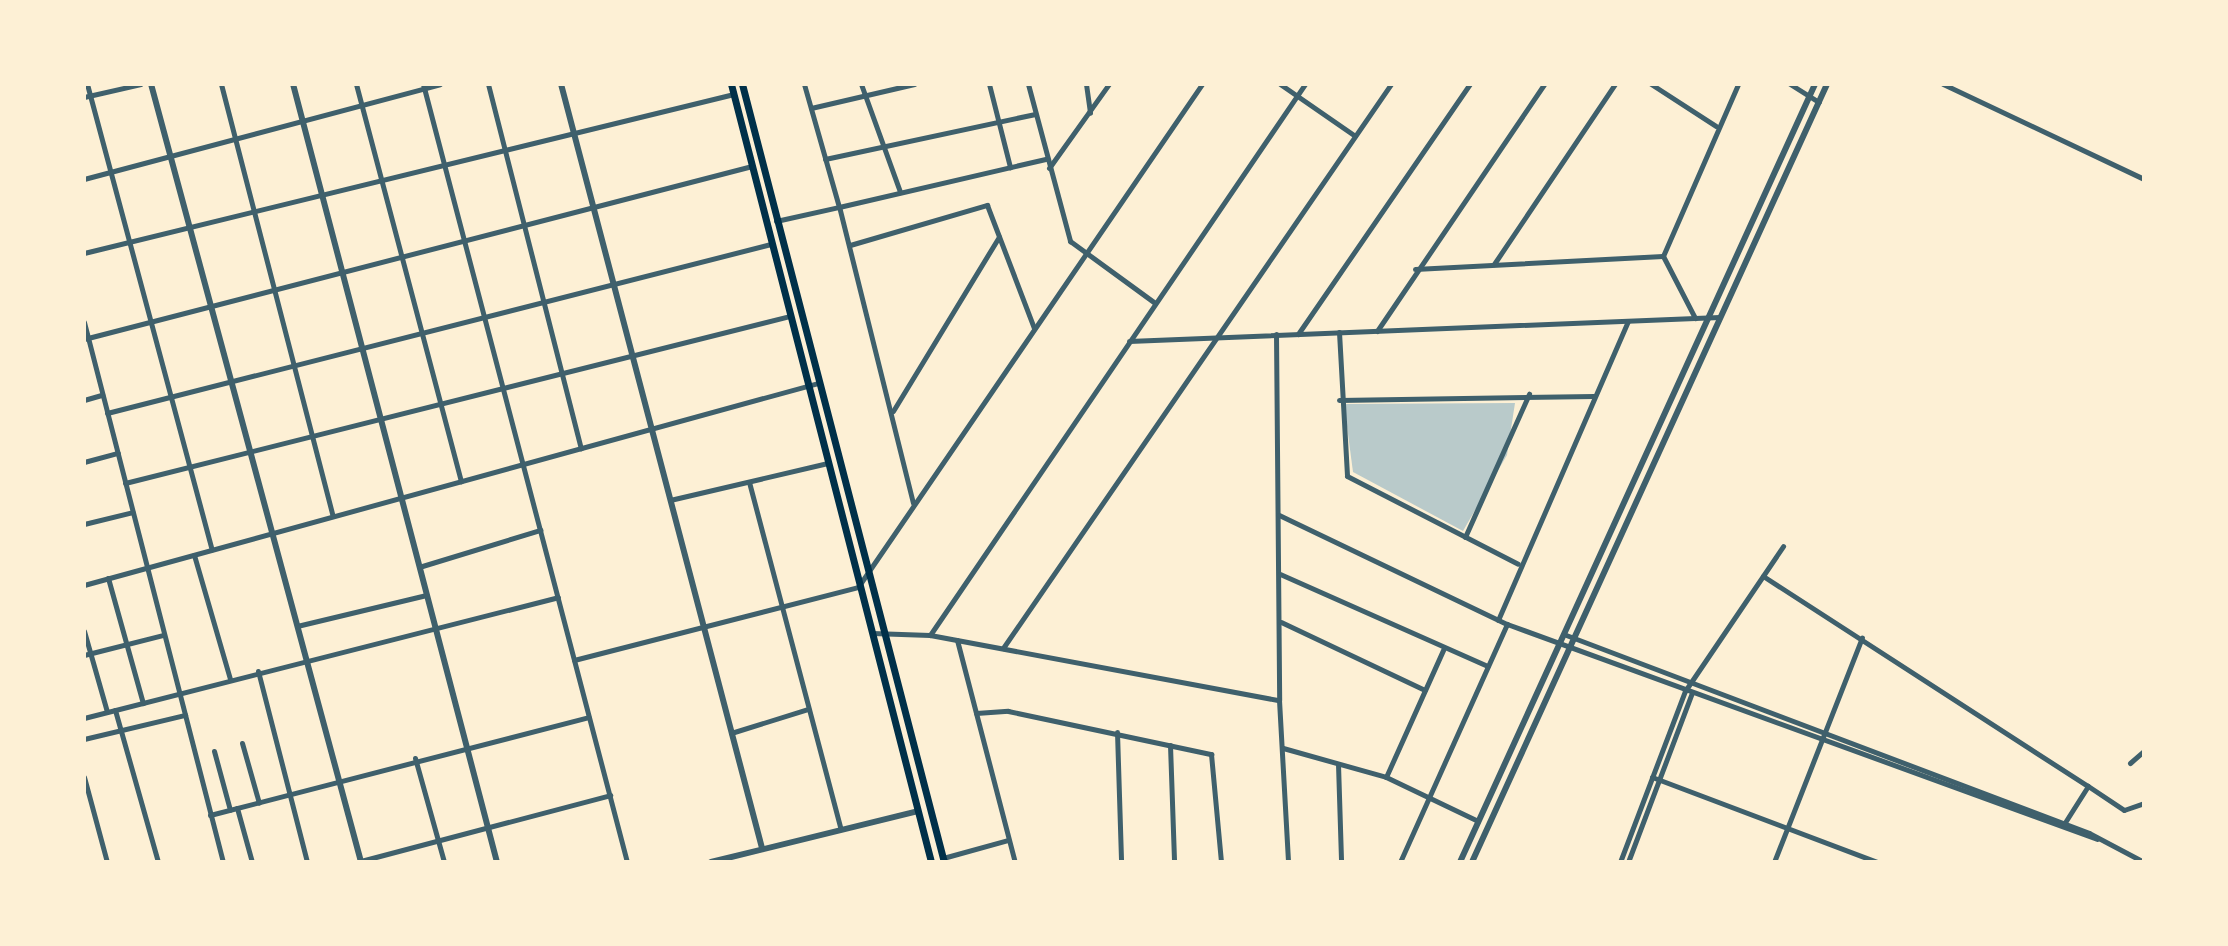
<!DOCTYPE html>
<style>
body{margin:0}
#map{position:relative;width:2228px;height:946px;overflow:hidden;background:#fdf0d5;font-family:"Space Grotesk",sans-serif}
div>[style]{position:absolute}
.green>*{inset:0;background:#b9caca}
.minor>*{height:5px;margin:-2.5px;padding:0 2.5px;transform-origin:2.5px;border-radius:2.5px;background:#3f606c}
.tertiary>*{height:6px;margin:-3px;padding:0 3px;transform-origin:3px;border-radius:3px;background:#3f606c}
.secondary>*{height:7px;margin:-3.5px;padding:0 3.5px;transform-origin:3.5px;border-radius:3.5px;background:#003049}
span{translate:-50% -50%;white-space:nowrap;text-align:center;line-height:1.15;-webkit-text-stroke:7px #fdf0d5;paint-order:stroke}
.frame{position:absolute;inset:0;border:86px solid #fdf0d5;pointer-events:none}
</style>
<div id="map">
<div class="green">
<div style="clip-path:polygon(1515px 403px,1507px 455px,1463px 531px,1353px 472px,1344px 404px)"></div>
</div>
<div class="minor">
<div style="left:87px;top:84px;width:482px;rotate:75deg"></div>
<div style="left:221px;top:84px;width:446px;rotate:75.5deg"></div>
<div style="left:356px;top:84px;width:411px;rotate:75.2deg"></div>
<div style="left:423px;top:84px;width:804px;rotate:75.31deg"></div>
<div style="left:488px;top:84px;width:376px;rotate:75.7deg"></div>
<div style="left:861px;top:84px;width:115px;rotate:70.1deg"></div>
<div style="left:989px;top:84px;width:86px;rotate:75.8deg"></div>
<div style="left:1028px;top:84px;width:163px;rotate:75deg"></div>
<div style="left:1070px;top:241px;width:105px;rotate:36.1deg"></div>
<div style="left:1086px;top:84px;width:29px;rotate:82deg"></div>
<div style="left:1280px;top:84px;width:91px;rotate:34.7deg"></div>
<div style="left:1651px;top:84px;width:77px;rotate:32.9deg"></div>
<div style="left:1790px;top:84px;width:34px;rotate:32deg"></div>
<div style="left:1943px;top:84px;width:222px;rotate:25.3deg"></div>
<div style="left:84px;top:97px;width:58px;rotate:-12.8deg"></div>
<div style="left:811px;top:108px;width:106px;rotate:-13.1deg"></div>
<div style="left:825px;top:159px;width:215px;rotate:-12.1deg"></div>
<div style="left:1049px;top:168px;width:103px;rotate:-54.5deg"></div>
<div style="left:84px;top:179px;width:368px;rotate:-14.9deg"></div>
<div style="left:776px;top:221px;width:65px;rotate:-12.5deg"></div>
<div style="left:839px;top:207px;width:128px;rotate:-105.9deg"></div>
<div style="left:850px;top:245px;width:143px;rotate:-16.3deg"></div>
<div style="left:987px;top:205px;width:132px;rotate:69.1deg"></div>
<div style="left:84px;top:253px;width:669px;rotate:-13.75deg"></div>
<div style="left:1663px;top:256px;width:70px;rotate:62.7deg"></div>
<div style="left:1494px;top:264px;width:217px;rotate:-56.1deg"></div>
<div style="left:1415px;top:269px;width:248px;rotate:-3deg"></div>
<div style="left:1663px;top:256px;width:188px;rotate:-66.4deg"></div>
<div style="left:84px;top:322px;width:558px;rotate:75.57deg"></div>
<div style="left:1377px;top:331px;width:298px;rotate:-55.9deg"></div>
<div style="left:1339px;top:332px;width:144px;rotate:86.8deg"></div>
<div style="left:1347px;top:476px;width:192px;rotate:27.2deg"></div>
<div style="left:1276px;top:334px;width:366px;rotate:89.5deg"></div>
<div style="left:1279px;top:700px;width:162px;rotate:86.8deg"></div>
<div style="left:1298px;top:334px;width:303px;rotate:-55.5deg"></div>
<div style="left:84px;top:339px;width:690px;rotate:-14.52deg"></div>
<div style="left:1129px;top:341px;width:591px;rotate:-2.33deg"></div>
<div style="left:84px;top:400px;width:19px;rotate:-16deg"></div>
<div style="left:1339px;top:400px;width:255px;rotate:-0.9deg"></div>
<div style="left:893px;top:411px;width:204px;rotate:-58.7deg"></div>
<div style="left:107px;top:413px;width:685px;rotate:-14.28deg"></div>
<div style="left:84px;top:462px;width:35px;rotate:-15deg"></div>
<div style="left:749px;top:482px;width:359px;rotate:75.2deg"></div>
<div style="left:125px;top:483px;width:686px;rotate:-14.1deg"></div>
<div style="left:670px;top:500px;width:162px;rotate:-13.2deg"></div>
<div style="left:913px;top:503px;width:305px;rotate:-104deg"></div>
<div style="left:839px;top:207px;width:212px;rotate:-13.1deg"></div>
<div style="left:1279px;top:515px;width:253px;rotate:25.6deg"></div>
<div style="left:1507px;top:624px;width:628px;rotate:20.02deg"></div>
<div style="left:84px;top:524px;width:50px;rotate:-13.8deg"></div>
<div style="left:1465px;top:537px;width:157px;rotate:-65.9deg"></div>
<div style="left:194px;top:555px;width:129px;rotate:73.8deg"></div>
<div style="left:419px;top:567px;width:127px;rotate:-17deg"></div>
<div style="left:1280px;top:574px;width:227px;rotate:23.9deg"></div>
<div style="left:1763px;top:576px;width:387px;rotate:32.9deg"></div>
<div style="left:2088px;top:786px;width:45px;rotate:122.3deg"></div>
<div style="left:108px;top:578px;width:130px;rotate:74.4deg"></div>
<div style="left:84px;top:585px;width:761px;rotate:-15.39deg"></div>
<div style="left:1498px;top:620px;width:326px;rotate:-66.5deg"></div>
<div style="left:1281px;top:622px;width:159px;rotate:25.3deg"></div>
<div style="left:297px;top:626px;width:133px;rotate:-13.5deg"></div>
<div style="left:84px;top:631px;width:84px;rotate:74.1deg"></div>
<div style="left:872px;top:633px;width:58px;rotate:2deg"></div>
<div style="left:930px;top:635px;width:355px;rotate:10.6deg"></div>
<div style="left:930px;top:635px;width:667px;rotate:-55.76deg"></div>
<div style="left:1566px;top:635px;width:559px;rotate:20.74deg"></div>
<div style="left:2089px;top:833px;width:62px;rotate:27.8deg"></div>
<div style="left:957px;top:640px;width:229px;rotate:75.4deg"></div>
<div style="left:1003px;top:648px;width:685px;rotate:-55.47deg"></div>
<div style="left:84px;top:655px;width:81px;rotate:-14.2deg"></div>
<div style="left:574px;top:660px;width:293px;rotate:-14.4deg"></div>
<div style="left:858px;top:587px;width:609px;rotate:-55.63deg"></div>
<div style="left:258px;top:671px;width:197px;rotate:75.6deg"></div>
<div style="left:115px;top:710px;width:158px;rotate:74.2deg"></div>
<div style="left:976px;top:713px;width:32px;rotate:-4deg"></div>
<div style="left:1008px;top:711px;width:208px;rotate:12deg"></div>
<div style="left:1211px;top:754px;width:108px;rotate:84.7deg"></div>
<div style="left:84px;top:718px;width:489px;rotate:-14.3deg"></div>
<div style="left:1117px;top:732px;width:130px;rotate:88.2deg"></div>
<div style="left:731px;top:733px;width:81px;rotate:-17.3deg"></div>
<div style="left:84px;top:739px;width:104px;rotate:-13.4deg"></div>
<div style="left:242px;top:743px;width:62px;rotate:74.2deg"></div>
<div style="left:1170px;top:745px;width:117px;rotate:88deg"></div>
<div style="left:1283px;top:748px;width:107px;rotate:15.7deg"></div>
<div style="left:1386px;top:777px;width:102px;rotate:25.6deg"></div>
<div style="left:214px;top:751px;width:61px;rotate:74.8deg"></div>
<div style="left:415px;top:758px;width:108px;rotate:74.4deg"></div>
<div style="left:2130px;top:763px;width:18px;rotate:-41deg"></div>
<div style="left:1338px;top:764px;width:98px;rotate:88.2deg"></div>
<div style="left:84px;top:777px;width:88px;rotate:74.9deg"></div>
<div style="left:1386px;top:777px;width:141px;rotate:-65.8deg"></div>
<div style="left:1652px;top:777px;width:241px;rotate:20.7deg"></div>
<div style="left:2088px;top:786px;width:43px;rotate:33.7deg"></div>
<div style="left:2124px;top:810px;width:21px;rotate:-19deg"></div>
<div style="left:237px;top:808px;width:56px;rotate:74.5deg"></div>
<div style="left:210px;top:815px;width:391px;rotate:-14.5deg"></div>
<div style="left:943px;top:858px;width:67px;rotate:-15.5deg"></div>
<div style="left:357px;top:862px;width:262px;rotate:-14.8deg"></div>
<div style="left:1400px;top:862px;width:261px;rotate:-65.8deg"></div>
<div style="left:1620px;top:862px;width:183px;rotate:-69.2deg"></div>
<div style="left:1685px;top:691px;width:175px;rotate:-55.9deg"></div>
<div style="left:1628px;top:862px;width:181px;rotate:-69.3deg"></div>
<div style="left:1774px;top:862px;width:241px;rotate:-68.6deg"></div>
</div>
<div class="tertiary">
<div style="left:151px;top:84px;width:806px;rotate:74.89deg"></div>
<div style="left:293px;top:84px;width:804px;rotate:75.31deg"></div>
<div style="left:561px;top:84px;width:790px;rotate:75.26deg"></div>
<div style="left:711px;top:862px;width:213px;rotate:-13.8deg"></div>
<div style="left:1460px;top:862px;width:855px;rotate:-65.47deg"></div>
<div style="left:1472px;top:862px;width:855px;rotate:-65.47deg"></div>
</div>
<div class="secondary">
<div style="left:731px;top:84px;width:803px;rotate:75.58deg"></div>
<div style="left:742px;top:84px;width:804px;rotate:75.45deg"></div>
</div>
<div class="frame"></div>
</div>
